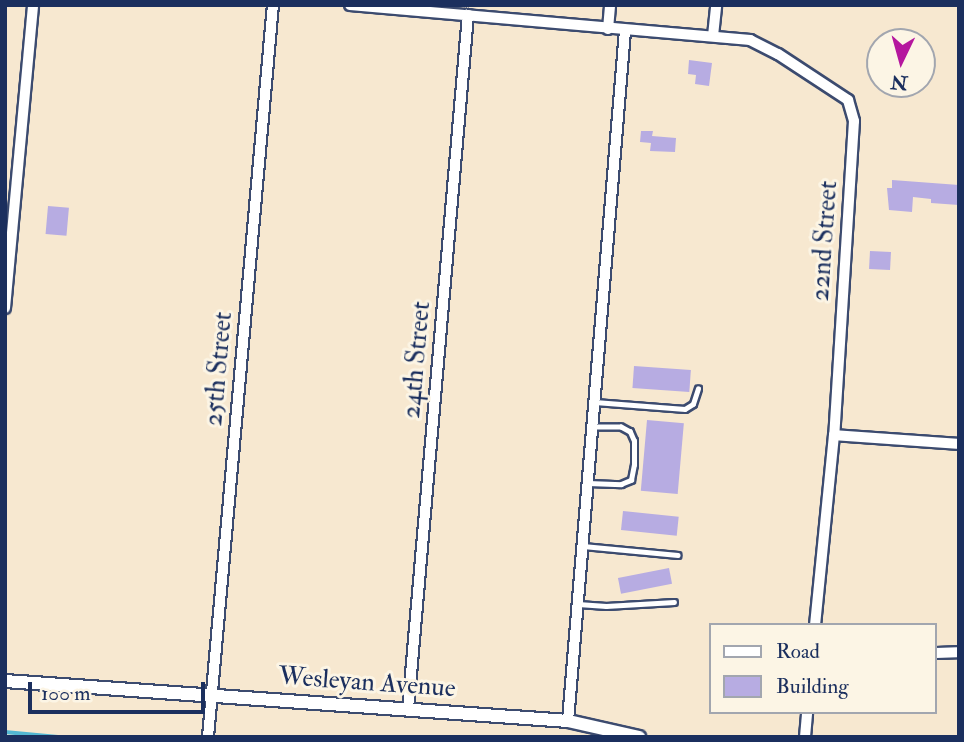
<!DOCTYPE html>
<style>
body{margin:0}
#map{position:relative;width:964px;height:742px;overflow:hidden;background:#f7e8d0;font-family:"IM FELL Double Pica",serif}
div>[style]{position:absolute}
.stream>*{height:3.5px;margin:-1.75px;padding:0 1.75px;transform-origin:1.75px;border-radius:1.75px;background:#53b7d2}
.building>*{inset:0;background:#b7ace2;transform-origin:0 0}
.roads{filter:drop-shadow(2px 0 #3c4b6f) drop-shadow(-2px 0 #3c4b6f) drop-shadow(0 2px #3c4b6f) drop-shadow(0 -2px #3c4b6f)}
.service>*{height:4.5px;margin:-2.25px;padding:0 2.25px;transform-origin:2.25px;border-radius:2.25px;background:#fff}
.minor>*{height:10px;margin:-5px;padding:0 5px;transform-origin:5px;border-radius:5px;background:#fff}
.tertiary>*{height:12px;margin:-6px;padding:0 6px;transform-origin:6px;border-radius:6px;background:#fff}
span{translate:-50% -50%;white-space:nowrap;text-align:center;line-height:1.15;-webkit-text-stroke:6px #fcf5e5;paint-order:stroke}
.street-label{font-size:26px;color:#1b2f5e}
.frame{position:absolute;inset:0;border:7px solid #1b2f5e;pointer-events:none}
.legend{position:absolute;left:709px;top:623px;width:228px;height:91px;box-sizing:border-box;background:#fcf5e5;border:2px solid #a2a6af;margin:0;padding:9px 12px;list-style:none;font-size:21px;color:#1b2f5e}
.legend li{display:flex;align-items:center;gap:14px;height:35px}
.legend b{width:35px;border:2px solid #a2a6af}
.north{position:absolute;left:866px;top:28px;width:70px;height:70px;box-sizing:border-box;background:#fcf5e5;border:2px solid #a2a6af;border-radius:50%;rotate:185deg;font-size:19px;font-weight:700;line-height:28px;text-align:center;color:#1b2f5e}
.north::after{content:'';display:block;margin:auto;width:24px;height:32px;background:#b5179e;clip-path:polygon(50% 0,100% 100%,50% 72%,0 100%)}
.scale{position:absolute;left:28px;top:682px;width:177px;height:32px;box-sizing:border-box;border:4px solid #1b2f5e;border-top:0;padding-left:9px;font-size:21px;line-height:24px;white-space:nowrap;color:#1b2f5e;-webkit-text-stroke:5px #fcf5e5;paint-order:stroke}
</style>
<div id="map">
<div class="stream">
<div style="left:5px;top:732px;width:53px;rotate:5.4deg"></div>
</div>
<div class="building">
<div style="clip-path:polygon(689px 60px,712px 63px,709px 86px,695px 84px,696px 75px,688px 74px)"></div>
<div style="clip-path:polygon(641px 131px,653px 131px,652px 136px,676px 138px,675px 152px,650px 151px,651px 143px,640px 142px)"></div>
<div style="clip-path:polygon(892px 180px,959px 185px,959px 205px,931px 203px,931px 199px,913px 197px,912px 212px,889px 210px,887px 188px,892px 188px)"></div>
<div style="left:48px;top:206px;width:21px;height:28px;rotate:5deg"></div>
<div style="left:870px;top:251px;width:21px;height:18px;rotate:3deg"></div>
<div style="left:634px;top:366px;width:57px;height:22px;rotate:4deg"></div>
<div style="left:647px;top:420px;width:37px;height:71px;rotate:5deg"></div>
<div style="left:623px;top:511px;width:56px;height:19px;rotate:6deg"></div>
<div style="left:669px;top:568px;width:16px;height:52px;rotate:79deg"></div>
</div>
<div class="roads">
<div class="service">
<div style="left:595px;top:402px;width:90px;rotate:4.4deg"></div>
<div style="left:685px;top:409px;width:9px;rotate:-32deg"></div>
<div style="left:693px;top:404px;width:16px;rotate:-72deg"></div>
<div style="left:588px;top:483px;width:33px;rotate:2deg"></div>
<div style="left:621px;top:484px;width:11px;rotate:-22deg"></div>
<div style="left:631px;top:480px;width:15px;rotate:-79deg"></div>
<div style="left:634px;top:465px;width:24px;rotate:-90deg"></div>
<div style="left:634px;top:441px;width:10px;rotate:-114deg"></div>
<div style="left:630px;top:432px;width:10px;rotate:-151deg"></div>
<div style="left:621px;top:427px;width:28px;rotate:180deg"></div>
<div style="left:583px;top:546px;width:95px;rotate:5.4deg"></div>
<div style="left:578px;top:604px;width:28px;rotate:4deg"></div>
<div style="left:606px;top:606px;width:68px;rotate:-3.4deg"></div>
</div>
<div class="minor">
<div style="left:350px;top:5px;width:402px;rotate:5deg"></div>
<div style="left:750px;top:40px;width:31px;rotate:27deg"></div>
<div style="left:778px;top:54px;width:84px;rotate:33.3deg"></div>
<div style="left:848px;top:100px;width:22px;rotate:74deg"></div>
<div style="left:854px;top:121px;width:315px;rotate:93.6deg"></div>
<div style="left:834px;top:435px;width:191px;rotate:95.7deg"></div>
<div style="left:608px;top:29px;width:24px;rotate:-85deg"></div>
<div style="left:713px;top:36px;width:31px;rotate:-84deg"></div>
<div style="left:5px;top:308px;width:304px;rotate:-84.7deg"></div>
<div style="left:834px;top:435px;width:125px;rotate:4.1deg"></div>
<div style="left:934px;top:653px;width:25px;rotate:-2deg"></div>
<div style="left:408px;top:709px;width:697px;rotate:-85.06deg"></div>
<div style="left:568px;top:721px;width:692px;rotate:-85.28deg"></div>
<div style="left:208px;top:737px;width:735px;rotate:-84.93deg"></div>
<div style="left:805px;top:737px;width:25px;rotate:-85deg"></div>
</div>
<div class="tertiary">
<div style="left:5px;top:681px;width:564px;rotate:4.06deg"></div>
<div style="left:568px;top:721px;width:73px;rotate:12.7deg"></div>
</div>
</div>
<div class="street-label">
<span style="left:825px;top:241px;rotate:-86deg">22nd Street</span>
<span style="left:417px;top:360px;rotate:-85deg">24th Street</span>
<span style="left:219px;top:369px;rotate:-85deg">25th Street</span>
<span style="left:367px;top:683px;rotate:4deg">Wesleyan Avenue</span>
</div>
<div class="frame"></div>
<ul class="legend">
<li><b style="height:9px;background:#fff"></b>Road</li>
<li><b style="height:19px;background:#b7ace2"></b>Building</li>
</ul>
<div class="north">N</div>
<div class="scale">100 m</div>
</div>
